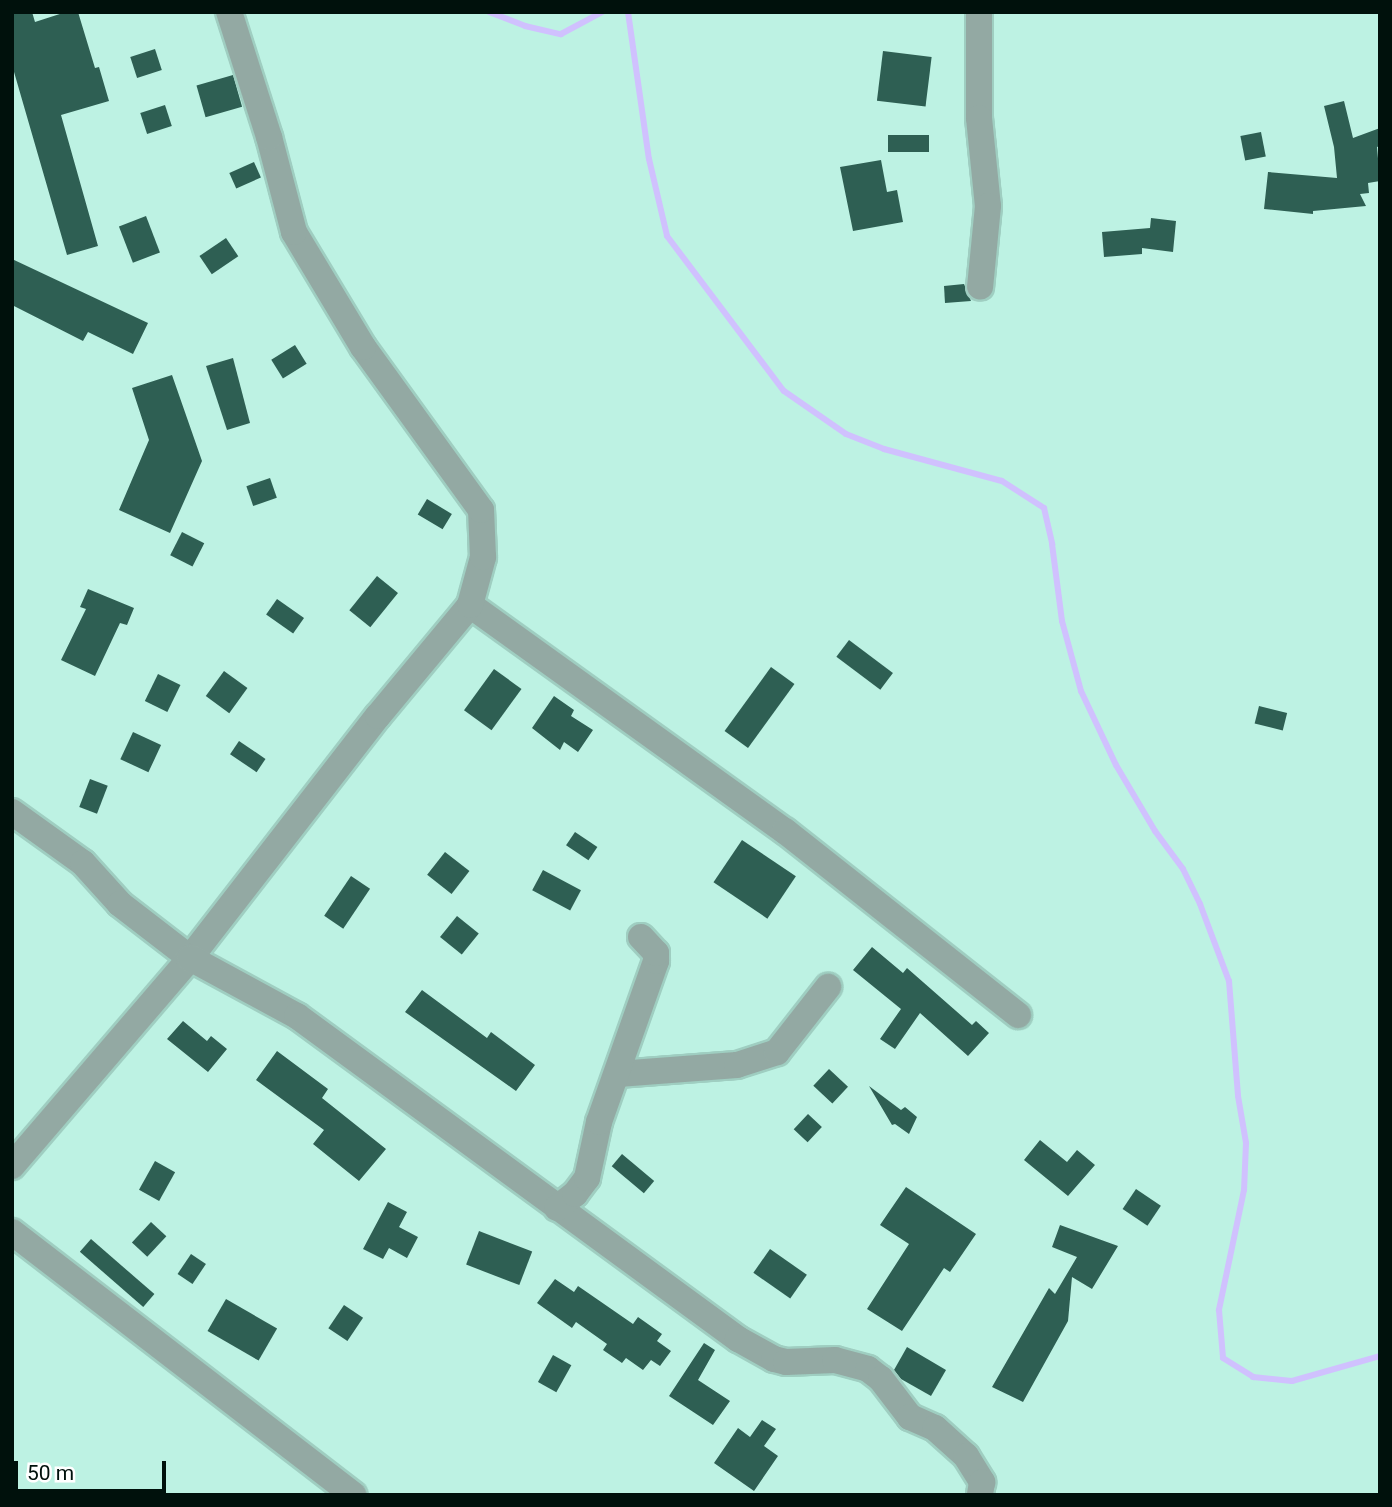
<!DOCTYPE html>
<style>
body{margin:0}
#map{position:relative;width:1392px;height:1507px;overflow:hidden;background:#bdf2e3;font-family:Roboto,sans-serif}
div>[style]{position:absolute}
.stream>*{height:6px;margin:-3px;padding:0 3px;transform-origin:3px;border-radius:3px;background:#d0c1fe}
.building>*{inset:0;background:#2e5f53;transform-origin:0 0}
.roads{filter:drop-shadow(2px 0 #9fcec1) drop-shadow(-2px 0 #9fcec1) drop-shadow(0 2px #9fcec1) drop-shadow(0 -2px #9fcec1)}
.minor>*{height:26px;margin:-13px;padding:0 13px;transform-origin:13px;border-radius:13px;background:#93a9a3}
span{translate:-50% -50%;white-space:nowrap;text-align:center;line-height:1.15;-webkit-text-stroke:7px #fff;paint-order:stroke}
.frame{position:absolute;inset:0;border:14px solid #00110c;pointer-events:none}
.scale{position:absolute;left:14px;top:1461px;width:152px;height:32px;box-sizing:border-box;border:4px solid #00110c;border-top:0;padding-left:9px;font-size:21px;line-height:24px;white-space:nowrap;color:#00110c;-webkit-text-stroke:5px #fff;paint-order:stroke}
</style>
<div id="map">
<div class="stream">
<div style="left:489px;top:12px;width:39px;rotate:21deg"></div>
<div style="left:525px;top:26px;width:37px;rotate:13deg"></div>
<div style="left:561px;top:34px;width:47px;rotate:-28.2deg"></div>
<div style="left:628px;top:12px;width:148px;rotate:81.9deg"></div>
<div style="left:649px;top:159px;width:79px;rotate:76.8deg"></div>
<div style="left:667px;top:236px;width:194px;rotate:53deg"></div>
<div style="left:784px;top:391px;width:75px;rotate:34.7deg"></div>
<div style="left:846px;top:434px;width:41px;rotate:21.5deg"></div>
<div style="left:884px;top:449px;width:122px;rotate:15.2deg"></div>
<div style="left:1002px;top:481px;width:50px;rotate:32.7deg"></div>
<div style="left:1044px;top:508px;width:37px;rotate:77deg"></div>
<div style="left:1052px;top:544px;width:78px;rotate:82.6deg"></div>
<div style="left:1062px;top:621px;width:73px;rotate:74.8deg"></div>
<div style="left:1081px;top:691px;width:82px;rotate:64.7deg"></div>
<div style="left:1116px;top:765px;width:77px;rotate:59.4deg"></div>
<div style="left:1155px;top:831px;width:47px;rotate:53.6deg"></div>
<div style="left:1183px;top:869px;width:39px;rotate:64deg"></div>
<div style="left:1200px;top:904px;width:82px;rotate:69.4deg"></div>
<div style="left:1229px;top:981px;width:115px;rotate:85.5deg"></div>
<div style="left:1238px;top:1096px;width:48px;rotate:80.3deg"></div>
<div style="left:1246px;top:1143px;width:47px;rotate:92.4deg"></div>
<div style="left:1244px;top:1190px;width:123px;rotate:101.8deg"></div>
<div style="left:1219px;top:1310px;width:48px;rotate:85.2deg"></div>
<div style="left:1223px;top:1358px;width:36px;rotate:32deg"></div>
<div style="left:1253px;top:1377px;width:39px;rotate:6deg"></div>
<div style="left:1292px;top:1381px;width:91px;rotate:-15.9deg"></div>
</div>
<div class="building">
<div style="clip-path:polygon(12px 12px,32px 12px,35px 22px,66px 12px,78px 12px,95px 68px,99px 67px,109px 101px,61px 115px,98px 246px,67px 255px,12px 65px)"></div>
<div style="left:155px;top:49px;width:22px;height:26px;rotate:72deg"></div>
<div style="left:883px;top:51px;width:49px;height:50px;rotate:7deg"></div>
<div style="left:233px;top:75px;width:33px;height:38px;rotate:74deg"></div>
<div style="clip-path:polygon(1344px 101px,1353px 138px,1380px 128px,1380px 146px,1377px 147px,1380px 181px,1368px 183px,1369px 193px,1360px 194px,1366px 206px,1313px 211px,1313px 214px,1264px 209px,1268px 172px,1337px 178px,1334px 147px,1324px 106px)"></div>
<div style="left:165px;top:105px;width:22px;height:26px;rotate:72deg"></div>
<div style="left:1261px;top:132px;width:25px;height:21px;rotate:79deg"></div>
<div style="left:929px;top:135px;width:17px;height:41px;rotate:90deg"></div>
<div style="clip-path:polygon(881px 160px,887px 192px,897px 190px,903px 222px,853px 231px,840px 167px)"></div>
<div style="left:254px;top:162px;width:17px;height:27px;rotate:66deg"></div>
<div style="left:146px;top:216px;width:39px;height:29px;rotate:69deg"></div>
<div style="clip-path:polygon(1151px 218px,1176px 221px,1173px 252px,1142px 248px,1142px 254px,1104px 257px,1102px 232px,1150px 228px)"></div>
<div style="left:226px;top:238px;width:22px;height:32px;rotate:56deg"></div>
<div style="clip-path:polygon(12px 259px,148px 323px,133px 354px,88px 332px,83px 341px,12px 305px)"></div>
<div style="clip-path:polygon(964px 284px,971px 301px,945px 303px,944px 286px)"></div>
<div style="left:295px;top:345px;width:22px;height:28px;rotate:58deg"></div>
<div style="clip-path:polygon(233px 358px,250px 423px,227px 430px,206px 366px)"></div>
<div style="clip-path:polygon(172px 375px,202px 461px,170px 533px,119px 510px,149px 440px,132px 388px)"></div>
<div style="left:270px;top:478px;width:21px;height:25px;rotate:71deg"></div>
<div style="left:427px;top:499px;width:29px;height:18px;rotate:31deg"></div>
<div style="left:182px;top:532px;width:25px;height:26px;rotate:27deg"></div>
<div style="left:377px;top:576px;width:27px;height:44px;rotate:39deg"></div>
<div style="clip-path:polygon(88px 589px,134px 608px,127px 625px,120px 623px,95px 676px,61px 660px,86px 609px,80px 607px)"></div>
<div style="left:277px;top:599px;width:33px;height:19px;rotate:35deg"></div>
<div style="left:849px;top:640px;width:55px;height:21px;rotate:37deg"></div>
<div style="left:771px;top:667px;width:29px;height:79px;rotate:36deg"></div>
<div style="left:494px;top:669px;width:34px;height:51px;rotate:36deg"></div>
<div style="left:224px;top:671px;width:29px;height:31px;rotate:36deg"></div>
<div style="left:158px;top:674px;width:25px;height:30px;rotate:26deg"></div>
<div style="clip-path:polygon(554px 696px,574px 710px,571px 716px,593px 730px,578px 752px,564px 742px,560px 750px,532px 728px)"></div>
<div style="left:1259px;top:706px;width:29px;height:18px;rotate:14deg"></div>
<div style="left:133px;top:732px;width:31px;height:30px;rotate:25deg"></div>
<div style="left:239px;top:741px;width:32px;height:16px;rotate:34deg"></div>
<div style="left:90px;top:779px;width:19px;height:30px;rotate:21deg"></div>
<div style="left:575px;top:832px;width:27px;height:16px;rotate:34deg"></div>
<div style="left:742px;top:840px;width:65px;height:51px;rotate:34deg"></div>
<div style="left:445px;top:852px;width:31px;height:29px;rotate:38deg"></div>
<div style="left:543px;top:870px;width:43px;height:23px;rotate:28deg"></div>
<div style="left:351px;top:876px;width:23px;height:48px;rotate:34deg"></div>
<div style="left:457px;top:916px;width:28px;height:27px;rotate:39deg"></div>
<div style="clip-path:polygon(872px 947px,903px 973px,907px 968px,972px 1025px,976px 1021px,989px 1033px,968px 1056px,920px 1013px,895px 1049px,880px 1039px,901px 1009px,853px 970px)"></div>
<div style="clip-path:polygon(422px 990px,487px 1038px,491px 1032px,535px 1065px,516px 1091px,405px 1012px)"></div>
<div style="clip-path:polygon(183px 1021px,207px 1041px,211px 1036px,227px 1049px,208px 1072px,167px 1039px)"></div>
<div style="clip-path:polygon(277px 1051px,328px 1089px,322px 1098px,386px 1149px,359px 1181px,313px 1144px,324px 1130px,256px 1080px)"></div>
<div style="left:829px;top:1069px;width:26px;height:23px;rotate:43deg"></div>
<div style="clip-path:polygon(869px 1086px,901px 1110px,905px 1107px,917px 1117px,909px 1134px,895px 1124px,892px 1125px)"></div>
<div style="left:808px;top:1114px;width:19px;height:21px;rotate:43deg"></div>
<div style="clip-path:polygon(1040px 1140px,1067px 1162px,1077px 1150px,1095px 1165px,1068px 1196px,1024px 1160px)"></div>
<div style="left:622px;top:1154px;width:42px;height:16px;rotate:40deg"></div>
<div style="left:155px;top:1161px;width:23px;height:33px;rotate:29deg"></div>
<div style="clip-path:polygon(906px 1187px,976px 1234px,950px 1272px,944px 1268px,902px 1331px,867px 1309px,909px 1244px,880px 1225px)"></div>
<div style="left:1136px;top:1189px;width:30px;height:24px;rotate:34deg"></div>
<div style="clip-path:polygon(388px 1202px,407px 1212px,399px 1227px,418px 1237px,407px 1258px,389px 1248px,383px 1259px,363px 1249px)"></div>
<div style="left:151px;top:1222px;width:21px;height:28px;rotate:43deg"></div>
<div style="clip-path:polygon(1060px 1225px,1118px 1246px,1092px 1289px,1072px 1277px,1068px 1321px,1023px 1402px,992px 1387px,1049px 1288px,1055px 1294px,1077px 1257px,1052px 1247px)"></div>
<div style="left:479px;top:1231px;width:57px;height:36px;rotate:21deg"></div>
<div style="left:91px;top:1239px;width:84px;height:17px;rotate:41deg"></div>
<div style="left:770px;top:1249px;width:45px;height:29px;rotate:35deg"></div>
<div style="left:191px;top:1254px;width:18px;height:24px;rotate:34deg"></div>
<div style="clip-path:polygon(555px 1279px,574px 1292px,578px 1286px,633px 1324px,638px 1317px,662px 1334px,657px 1341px,671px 1351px,660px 1366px,651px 1360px,643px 1370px,626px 1358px,622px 1363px,603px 1350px,607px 1344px,576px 1322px,572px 1328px,537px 1303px)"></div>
<div style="left:226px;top:1299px;width:59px;height:37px;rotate:30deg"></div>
<div style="left:344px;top:1305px;width:23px;height:28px;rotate:34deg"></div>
<div style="clip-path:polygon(704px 1343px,715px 1350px,698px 1380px,730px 1401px,713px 1425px,669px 1396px)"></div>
<div style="clip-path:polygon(907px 1347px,946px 1370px,931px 1396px,901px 1379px,894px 1370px)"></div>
<div style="left:553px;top:1355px;width:21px;height:31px;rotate:29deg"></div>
<div style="clip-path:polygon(762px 1420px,776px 1429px,764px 1446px,778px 1456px,754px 1491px,714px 1463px,738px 1428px,750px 1437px)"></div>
</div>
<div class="roads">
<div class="minor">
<div style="left:979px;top:12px;width:106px;rotate:90deg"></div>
<div style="left:979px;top:118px;width:88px;rotate:84.2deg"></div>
<div style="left:988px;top:206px;width:81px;rotate:95.6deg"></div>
<div style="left:470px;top:605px;width:388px;rotate:35.7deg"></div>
<div style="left:785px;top:831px;width:297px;rotate:38.3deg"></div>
<div style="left:12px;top:812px;width:87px;rotate:35.7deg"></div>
<div style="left:83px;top:863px;width:55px;rotate:47.9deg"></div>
<div style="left:120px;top:904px;width:88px;rotate:37.6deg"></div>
<div style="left:190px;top:958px;width:306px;rotate:-52.2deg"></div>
<div style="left:378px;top:716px;width:144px;rotate:-50.3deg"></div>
<div style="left:470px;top:605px;width:50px;rotate:-74.8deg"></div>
<div style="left:483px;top:557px;width:47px;rotate:-92.4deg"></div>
<div style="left:481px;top:510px;width:201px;rotate:-125.9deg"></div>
<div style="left:363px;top:347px;width:134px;rotate:-121deg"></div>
<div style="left:294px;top:232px;width:98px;rotate:-104.7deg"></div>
<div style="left:269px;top:137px;width:131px;rotate:-107.7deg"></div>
<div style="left:618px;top:1074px;width:119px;rotate:-4.3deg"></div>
<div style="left:737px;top:1065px;width:42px;rotate:-18deg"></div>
<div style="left:777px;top:1052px;width:83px;rotate:-51.9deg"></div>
<div style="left:12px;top:1166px;width:274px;rotate:-49.4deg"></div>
<div style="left:190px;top:958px;width:122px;rotate:28.5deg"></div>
<div style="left:297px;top:1016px;width:547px;rotate:36.22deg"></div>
<div style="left:738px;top:1339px;width:41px;rotate:29.1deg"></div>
<div style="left:774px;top:1359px;width:12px;rotate:14deg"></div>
<div style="left:786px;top:1362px;width:49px;rotate:-2.3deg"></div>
<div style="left:835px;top:1360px;width:34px;rotate:15deg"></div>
<div style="left:868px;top:1369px;width:16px;rotate:38deg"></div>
<div style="left:881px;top:1379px;width:48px;rotate:52.7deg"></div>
<div style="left:910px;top:1417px;width:27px;rotate:24deg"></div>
<div style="left:935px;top:1428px;width:42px;rotate:42.1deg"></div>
<div style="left:966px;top:1456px;width:31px;rotate:58deg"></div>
<div style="left:982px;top:1482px;width:13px;rotate:99deg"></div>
<div style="left:557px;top:1208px;width:23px;rotate:-38deg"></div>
<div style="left:575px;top:1194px;width:20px;rotate:-53deg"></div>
<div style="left:587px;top:1178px;width:57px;rotate:-77.9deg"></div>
<div style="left:599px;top:1122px;width:171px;rotate:-70.5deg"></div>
<div style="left:656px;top:961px;width:8px;rotate:-90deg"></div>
<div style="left:656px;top:953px;width:22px;rotate:-133deg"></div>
<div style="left:12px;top:1232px;width:431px;rotate:37.6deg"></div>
</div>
</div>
<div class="frame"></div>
<div class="scale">50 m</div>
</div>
